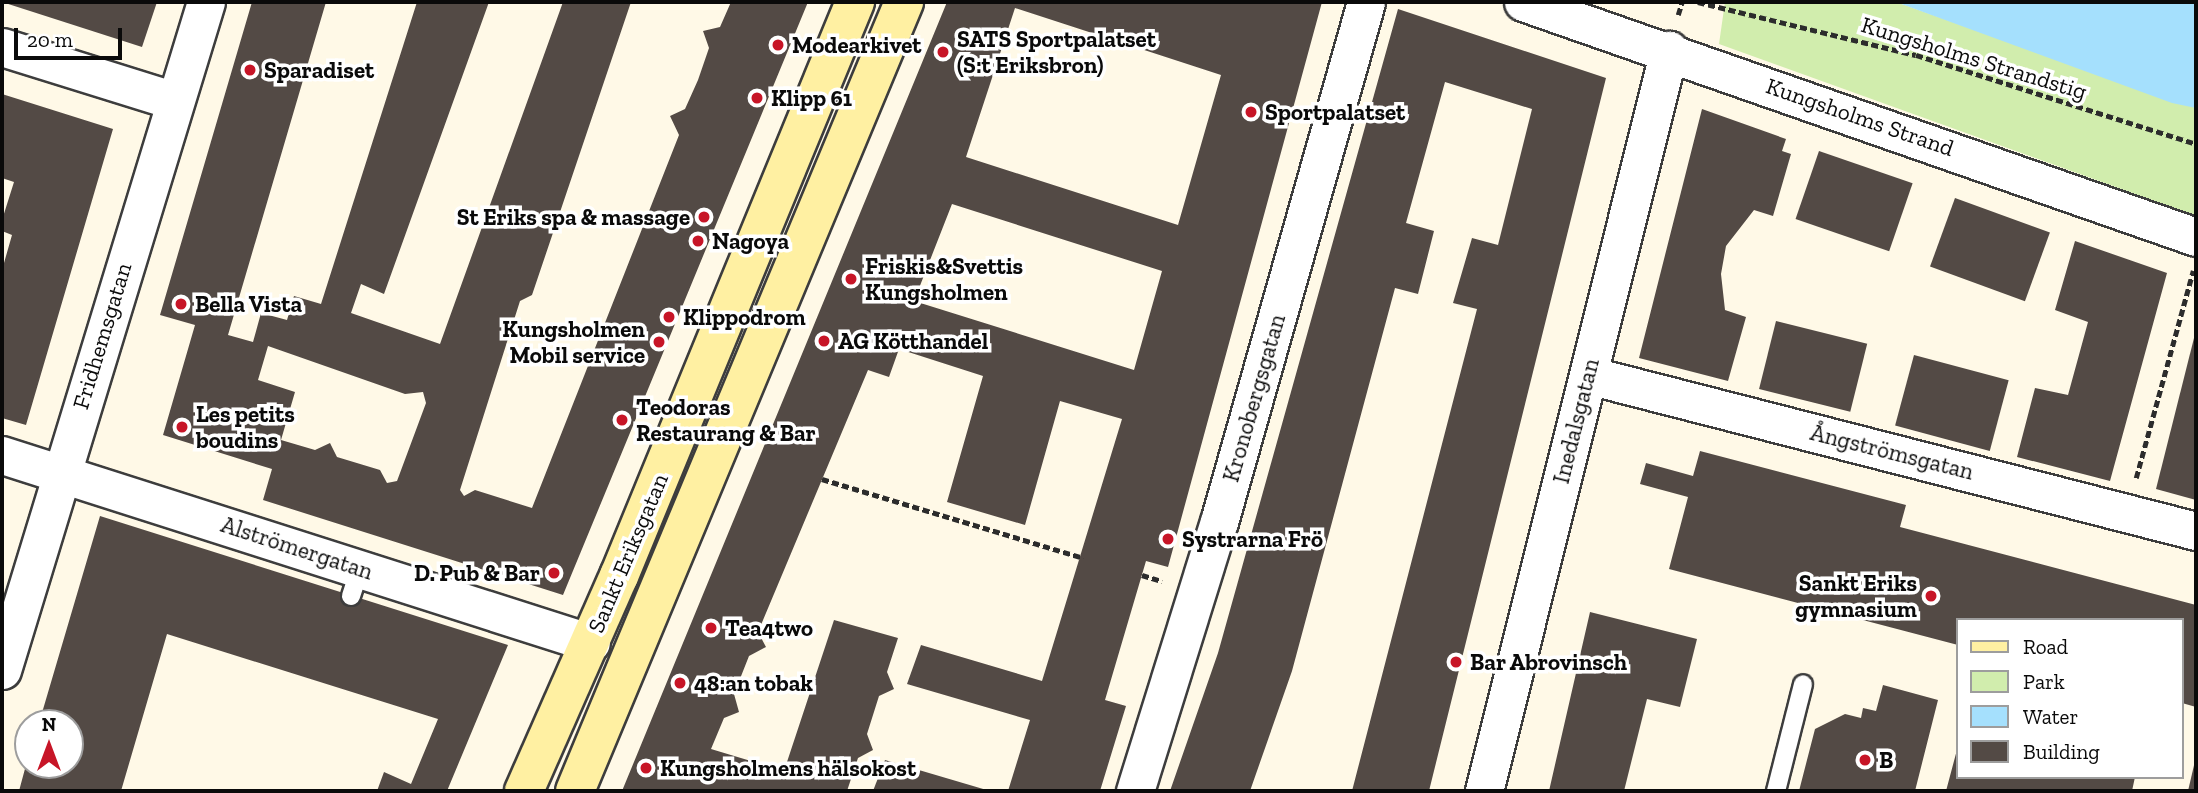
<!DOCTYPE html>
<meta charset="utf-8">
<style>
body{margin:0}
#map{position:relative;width:2198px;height:793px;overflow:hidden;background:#fff9e7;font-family:"Zilla Slab",serif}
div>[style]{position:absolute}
.green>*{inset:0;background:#d1edad}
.water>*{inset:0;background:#a5e0fd}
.building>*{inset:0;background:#534a45;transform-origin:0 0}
.path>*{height:4.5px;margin-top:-2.25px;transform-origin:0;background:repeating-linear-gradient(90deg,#2c2c2c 0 7px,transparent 0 10.5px)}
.roads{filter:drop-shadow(2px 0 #3d3d3d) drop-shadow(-2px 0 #3d3d3d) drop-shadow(0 2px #3d3d3d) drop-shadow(0 -2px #3d3d3d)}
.lane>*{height:18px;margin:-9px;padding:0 9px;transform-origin:9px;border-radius:9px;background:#fff}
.street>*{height:37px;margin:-18.5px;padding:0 18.5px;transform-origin:18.5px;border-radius:18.5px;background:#fff}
.secondary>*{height:38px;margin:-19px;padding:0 19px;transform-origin:19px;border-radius:19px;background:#fff0a2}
.dots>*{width:19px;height:19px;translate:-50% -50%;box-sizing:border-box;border:4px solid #fff;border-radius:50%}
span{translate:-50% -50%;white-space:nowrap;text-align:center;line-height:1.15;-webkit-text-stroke:7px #fff;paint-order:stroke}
.poi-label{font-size:23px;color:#0a0a0a;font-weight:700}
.left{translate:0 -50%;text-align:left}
.right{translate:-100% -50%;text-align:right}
.street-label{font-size:23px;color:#0a0a0a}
.frame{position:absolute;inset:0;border:4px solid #0a0a0a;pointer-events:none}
.legend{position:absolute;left:1956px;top:618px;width:228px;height:161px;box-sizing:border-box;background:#fff;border:2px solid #9d9d9d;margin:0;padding:9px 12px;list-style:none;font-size:21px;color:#0a0a0a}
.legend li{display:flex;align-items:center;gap:14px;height:35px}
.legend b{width:35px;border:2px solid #9d9d9d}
.north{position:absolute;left:14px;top:709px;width:70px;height:70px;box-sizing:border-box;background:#fff;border:2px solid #9d9d9d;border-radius:50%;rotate:0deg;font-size:19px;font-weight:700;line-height:28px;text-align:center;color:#0a0a0a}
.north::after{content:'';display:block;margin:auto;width:24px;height:32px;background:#c71527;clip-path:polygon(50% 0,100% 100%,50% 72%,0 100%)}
.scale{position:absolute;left:14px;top:28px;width:108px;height:32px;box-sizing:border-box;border:4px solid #0a0a0a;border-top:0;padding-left:9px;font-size:21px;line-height:24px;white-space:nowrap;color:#0a0a0a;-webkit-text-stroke:5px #fff;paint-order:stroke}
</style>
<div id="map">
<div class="green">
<div style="clip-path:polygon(1725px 2px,1896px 2px,2196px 108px,2196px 216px,1719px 44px)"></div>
</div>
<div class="water">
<div style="clip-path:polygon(1896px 2px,2196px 2px,2196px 108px,2172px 103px)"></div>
</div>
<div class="building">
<div style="clip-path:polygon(2px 2px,157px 2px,142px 47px)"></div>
<div style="clip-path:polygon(evenodd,252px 2px,326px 2px,228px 335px,253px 342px,261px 313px,287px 320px,294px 296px,321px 304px,417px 2px,489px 2px,384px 294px,361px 284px,351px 313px,440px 344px,563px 2px,631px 2px,532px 295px,520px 301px,460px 490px,464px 496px,475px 490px,532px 508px,679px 135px,670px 116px,685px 109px,698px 80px,709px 48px,703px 31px,720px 27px,731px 2px,808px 2px,563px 595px,263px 500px,272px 469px,163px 435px,195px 325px,160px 315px,252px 2px,268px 346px,405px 394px,423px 392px,426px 403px,397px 481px,387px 483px,380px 470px,337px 457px,330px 443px,315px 450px,281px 440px,295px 392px,258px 380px,268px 346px)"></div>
<div style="clip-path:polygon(evenodd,947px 2px,1322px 2px,1168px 567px,1146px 561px,1105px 700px,1126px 706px,1100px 791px,1008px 791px,1030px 720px,907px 684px,921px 645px,1042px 681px,1122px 419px,1060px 401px,1025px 525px,947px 502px,983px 376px,899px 349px,889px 377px,868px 370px,758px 632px,766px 647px,749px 656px,734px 694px,739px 712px,724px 718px,711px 749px,784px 771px,834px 620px,898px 638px,887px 672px,894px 689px,879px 696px,867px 734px,873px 750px,858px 758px,847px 791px,622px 791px,947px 2px,1015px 8px,1221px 75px,1178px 225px,966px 157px,1015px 8px,947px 2px,952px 204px,1162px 271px,1134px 370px,914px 301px,952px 204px)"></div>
<div style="clip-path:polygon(1398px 9px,1606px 78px,1429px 791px,1352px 791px,1477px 309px,1453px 303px,1472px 238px,1498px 245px,1532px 109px,1445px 82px,1406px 223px,1434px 231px,1418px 294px,1395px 288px,1292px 671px,1250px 791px,1170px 791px,1218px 653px)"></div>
<div style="clip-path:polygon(2px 94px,113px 129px,26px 425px,2px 418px,2px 270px,12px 235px,2px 231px,2px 220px,14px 182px,2px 178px)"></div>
<div style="clip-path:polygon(1702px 109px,1786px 139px,1782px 151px,1791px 154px,1773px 216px,1754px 210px,1726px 246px,1721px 274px,1725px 310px,1746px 317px,1728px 381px,1639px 358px)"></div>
<div style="left:1819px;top:151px;width:99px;height:72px;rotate:19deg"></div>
<div style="left:1955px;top:198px;width:101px;height:73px;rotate:20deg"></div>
<div style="clip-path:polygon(2075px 241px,2167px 273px,2110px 481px,2017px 457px,2035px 388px,2068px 395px,2088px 322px,2055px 310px)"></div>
<div style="left:1776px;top:321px;width:94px;height:70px;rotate:14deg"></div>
<div style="clip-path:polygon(2195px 334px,2196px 335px,2196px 500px,2156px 489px)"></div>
<div style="left:1914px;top:355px;width:98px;height:73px;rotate:15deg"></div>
<div style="clip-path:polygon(1700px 451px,1906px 505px,1900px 527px,2196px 605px,2196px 707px,2182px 703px,2182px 620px,1958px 620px,1958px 645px,1669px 569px,1688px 497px,1640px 484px,1646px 463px,1693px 476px)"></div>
<div style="clip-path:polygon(100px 516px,508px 645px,447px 791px,377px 791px,384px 772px,411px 784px,438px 719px,167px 634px,121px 791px,19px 791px,26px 765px,70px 765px,70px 723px,39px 723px)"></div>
<div style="clip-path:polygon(1590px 612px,1697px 639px,1680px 707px,1647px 699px,1624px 791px,1549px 791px)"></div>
<div style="clip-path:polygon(1883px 685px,1938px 700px,1915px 791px,1799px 791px,1815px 729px,1845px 714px,1861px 718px,1863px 708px,1876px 711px)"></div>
<div style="clip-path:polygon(1958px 746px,1958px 777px,2135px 777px,2132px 791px,1946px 791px)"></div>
<div style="clip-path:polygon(885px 760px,990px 791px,873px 791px)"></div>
<div style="clip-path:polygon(2195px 761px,2196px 791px,2188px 791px)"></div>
</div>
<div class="path">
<div style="left:1698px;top:2px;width:224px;rotate:13.7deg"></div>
<div style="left:1916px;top:55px;width:294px;rotate:17.6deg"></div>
<div style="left:1678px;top:15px;width:14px;rotate:-73deg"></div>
<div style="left:2136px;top:478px;width:215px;rotate:-74.6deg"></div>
<div style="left:822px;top:479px;width:273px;rotate:16.8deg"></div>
<div style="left:1142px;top:575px;width:21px;rotate:17deg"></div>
</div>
<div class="roads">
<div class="lane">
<div style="left:351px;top:596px;width:29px;rotate:-72deg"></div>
<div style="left:1776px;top:791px;width:110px;rotate:-75.8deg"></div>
</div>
<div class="street">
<div style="left:1523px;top:2px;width:713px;rotate:19.25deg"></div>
<div style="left:2px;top:47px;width:181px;rotate:17.3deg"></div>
<div style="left:1588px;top:375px;width:628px;rotate:14.39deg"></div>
<div style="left:2px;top:455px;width:618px;rotate:17.7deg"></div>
<div style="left:2px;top:670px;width:698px;rotate:-73.02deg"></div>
<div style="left:1135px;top:791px;width:282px;rotate:-72.7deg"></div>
<div style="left:1219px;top:522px;width:540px;rotate:-74.21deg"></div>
<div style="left:1484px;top:791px;width:764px;rotate:-75.98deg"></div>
</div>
<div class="secondary">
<div style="left:524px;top:791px;width:235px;rotate:-66.2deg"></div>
<div style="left:619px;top:576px;width:621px;rotate:-67.65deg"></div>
<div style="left:575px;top:791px;width:855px;rotate:-67.36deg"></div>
</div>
</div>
<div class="dots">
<div style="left:778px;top:45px;background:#c71527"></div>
<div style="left:943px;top:52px;background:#c71527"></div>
<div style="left:250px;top:70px;background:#c71527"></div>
<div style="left:757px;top:98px;background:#c71527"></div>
<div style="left:1251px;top:112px;background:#c71527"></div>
<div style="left:704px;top:217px;background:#c71527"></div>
<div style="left:698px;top:241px;background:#c71527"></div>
<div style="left:851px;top:279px;background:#c71527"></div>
<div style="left:181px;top:304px;background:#c71527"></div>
<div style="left:669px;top:317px;background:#c71527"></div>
<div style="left:824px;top:341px;background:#c71527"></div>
<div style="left:659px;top:342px;background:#c71527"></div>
<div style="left:622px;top:420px;background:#c71527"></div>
<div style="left:182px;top:427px;background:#c71527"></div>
<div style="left:1168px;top:539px;background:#c71527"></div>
<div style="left:554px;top:573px;background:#c71527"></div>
<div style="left:1931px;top:596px;background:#c71527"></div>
<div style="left:711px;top:628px;background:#c71527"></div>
<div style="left:1456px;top:662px;background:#c71527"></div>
<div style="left:680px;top:683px;background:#c71527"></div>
<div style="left:1865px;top:760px;background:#c71527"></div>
<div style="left:646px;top:768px;background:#c71527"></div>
</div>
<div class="poi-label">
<span class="left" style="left:957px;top:52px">SATS Sportpalatset<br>(S:t Eriksbron)</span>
<span class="left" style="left:792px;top:45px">Modearkivet</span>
<span class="left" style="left:264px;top:70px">Sparadiset</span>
<span class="left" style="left:771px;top:98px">Klipp 61</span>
<span class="left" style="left:1265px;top:112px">Sportpalatset</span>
<span class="right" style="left:690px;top:217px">St Eriks spa &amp; massage</span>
<span class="left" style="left:712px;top:241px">Nagoya</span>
<span class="left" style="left:865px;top:279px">Friskis&amp;Svettis<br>Kungsholmen</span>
<span class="left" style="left:195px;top:304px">Bella Vista</span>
<span class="left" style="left:683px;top:317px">Klippodrom</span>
<span class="right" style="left:645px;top:342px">Kungsholmen<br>Mobil service</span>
<span class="left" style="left:838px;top:341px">AG Kötthandel</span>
<span class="left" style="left:636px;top:420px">Teodoras<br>Restaurang &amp; Bar</span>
<span class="left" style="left:196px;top:427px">Les petits<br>boudins</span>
<span class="left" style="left:1182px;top:539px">Systrarna Frö</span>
<span class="right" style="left:540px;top:573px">D. Pub &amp; Bar</span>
<span class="right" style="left:1917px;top:596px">Sankt Eriks<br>gymnasium</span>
<span class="left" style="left:725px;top:628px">Tea4two</span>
<span class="left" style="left:1470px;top:662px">Bar Abrovinsch</span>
<span class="left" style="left:694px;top:683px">48:an tobak</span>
<span class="left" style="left:1879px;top:760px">B</span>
<span class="left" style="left:660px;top:768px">Kungsholmens hälsokost</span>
</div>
<div class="street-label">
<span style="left:1974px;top:58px;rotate:17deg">Kungsholms Strandstig</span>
<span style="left:1860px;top:117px;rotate:19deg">Kungsholms Strand</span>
<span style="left:102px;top:336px;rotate:-73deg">Fridhemsgatan</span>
<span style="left:1254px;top:398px;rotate:-74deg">Kronobergsgatan</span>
<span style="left:1576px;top:421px;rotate:-76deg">Inedalsgatan</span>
<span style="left:1892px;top:452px;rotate:14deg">Ångströmsgatan</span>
<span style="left:297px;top:548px;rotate:18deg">Alströmergatan</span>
<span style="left:628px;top:553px;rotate:-67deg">Sankt Eriksgatan</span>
</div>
<div class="frame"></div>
<ul class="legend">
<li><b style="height:9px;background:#fff0a2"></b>Road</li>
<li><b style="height:19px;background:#d1edad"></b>Park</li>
<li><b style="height:19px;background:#a5e0fd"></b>Water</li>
<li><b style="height:19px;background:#534a45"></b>Building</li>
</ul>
<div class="north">N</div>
<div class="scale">20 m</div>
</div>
